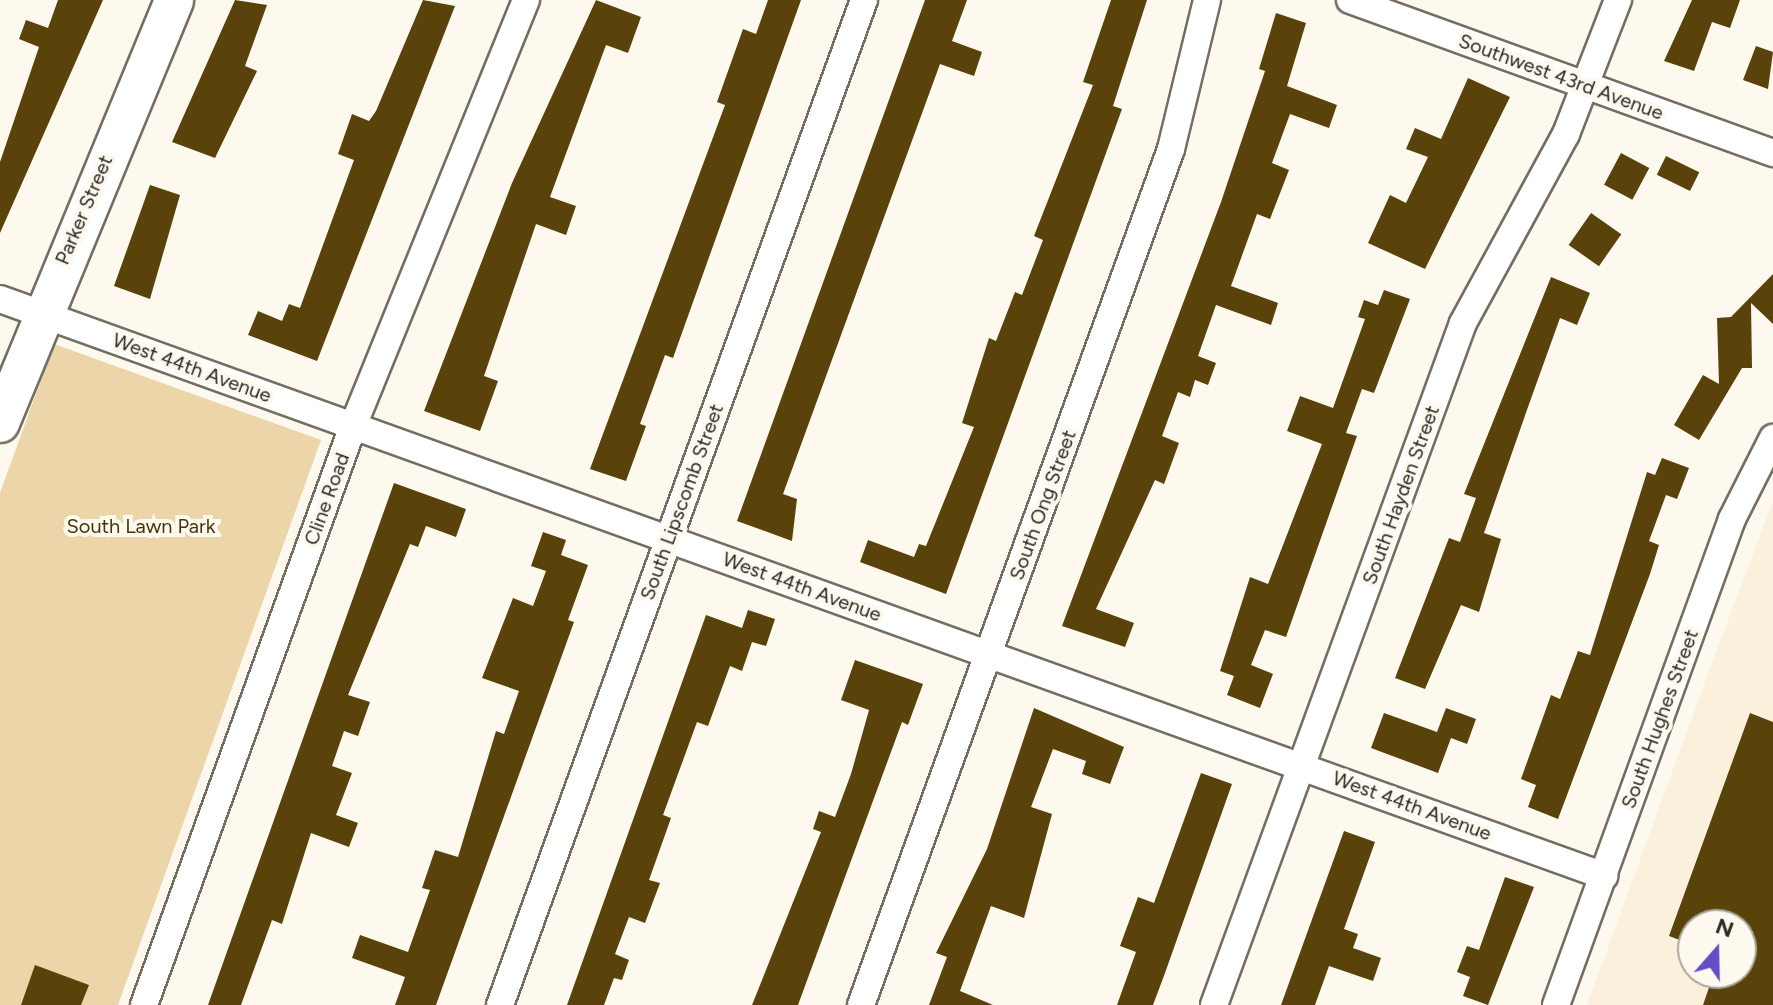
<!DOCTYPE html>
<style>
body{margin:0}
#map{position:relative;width:1773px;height:1005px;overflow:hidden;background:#fef9ee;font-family:Figtree,sans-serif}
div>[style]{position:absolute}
.built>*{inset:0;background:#fbf0dc}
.green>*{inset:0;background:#ecd5a8}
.building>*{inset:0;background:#5a430a;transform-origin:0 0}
.roads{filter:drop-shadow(2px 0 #746e62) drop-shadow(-2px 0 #746e62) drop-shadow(0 2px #746e62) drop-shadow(0 -2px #746e62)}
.minor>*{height:26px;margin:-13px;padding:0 13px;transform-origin:13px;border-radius:13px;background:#fff}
.secondary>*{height:38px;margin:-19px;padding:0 19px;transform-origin:19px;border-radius:19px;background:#fff}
span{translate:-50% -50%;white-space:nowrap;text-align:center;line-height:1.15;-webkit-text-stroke:8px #fef9ee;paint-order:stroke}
.street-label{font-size:20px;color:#2c2924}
.park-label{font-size:20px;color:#48360a}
.north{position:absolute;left:1677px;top:909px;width:80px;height:80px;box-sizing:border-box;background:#fef9ee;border:2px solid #aaa69d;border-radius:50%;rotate:20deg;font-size:22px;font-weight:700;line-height:32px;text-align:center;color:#2c2924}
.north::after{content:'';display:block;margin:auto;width:28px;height:36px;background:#664cc5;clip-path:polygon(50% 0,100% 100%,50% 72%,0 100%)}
</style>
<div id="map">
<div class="built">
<div style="clip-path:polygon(evenodd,1773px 501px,1773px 1005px,1587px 1005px,1709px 671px,1773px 501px,1693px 925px,1741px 925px,1741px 973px,1693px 973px,1693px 925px)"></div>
</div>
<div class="green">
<div style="clip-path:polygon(54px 344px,321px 440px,118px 1005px,0 1005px,0 493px)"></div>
</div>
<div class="building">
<div style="clip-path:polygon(58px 0,103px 0,0 233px,0 162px,39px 47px,19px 39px,26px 20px,48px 28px)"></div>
<div style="clip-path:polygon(235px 0,267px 5px,245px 66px,257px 71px,215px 158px,172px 142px)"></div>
<div style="clip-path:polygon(423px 0,455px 6px,317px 361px,248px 335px,258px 311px,282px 321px,289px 304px,300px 308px,354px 160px,338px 154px,352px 114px,369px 121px,376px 111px)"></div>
<div style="clip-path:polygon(596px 0,641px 17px,628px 53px,606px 45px,550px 197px,576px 206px,566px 235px,536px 224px,484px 376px,498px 381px,480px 431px,424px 411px,512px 183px)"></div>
<div style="clip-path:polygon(768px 0,801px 0,673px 358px,665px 355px,640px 424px,646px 426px,626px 481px,590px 469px,725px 105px,717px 102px,743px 29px,756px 34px)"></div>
<div style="clip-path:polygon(925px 0,967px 0,952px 41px,982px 52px,974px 76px,940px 64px,783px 494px,797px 499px,792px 541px,737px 521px)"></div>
<div style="clip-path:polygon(1111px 0,1147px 0,1113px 106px,1122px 109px,946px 594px,860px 562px,868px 540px,914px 557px,919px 544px,926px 546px,974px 427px,962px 423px,989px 338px,996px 341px,1015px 292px,1022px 295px,1043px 240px,1034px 236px,1093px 85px,1083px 82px)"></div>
<div style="clip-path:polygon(1692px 0,1740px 0,1730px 28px,1712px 22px,1694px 71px,1664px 61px)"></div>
<div style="clip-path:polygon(1276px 13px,1306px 23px,1287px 86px,1337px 105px,1329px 128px,1290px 114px,1272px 163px,1289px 170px,1270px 219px,1257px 214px,1231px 286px,1278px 303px,1271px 325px,1216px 305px,1198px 356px,1216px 363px,1208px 385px,1195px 380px,1190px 397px,1178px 392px,1162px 436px,1179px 443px,1164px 484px,1155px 480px,1096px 609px,1134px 623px,1125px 647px,1062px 626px,1221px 202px,1265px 71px,1259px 69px)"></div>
<div style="clip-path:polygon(1756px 46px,1773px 52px,1768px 89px,1743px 80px)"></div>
<div style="clip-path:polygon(1468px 78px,1510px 97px,1425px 269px,1368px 243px,1390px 195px,1406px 203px,1428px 157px,1406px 149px,1415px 128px,1441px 139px)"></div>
<div style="left:1621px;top:153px;width:32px;height:36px;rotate:28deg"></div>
<div style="left:1666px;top:156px;width:37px;height:21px;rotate:26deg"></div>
<div style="clip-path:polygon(150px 185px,180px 195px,150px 299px,114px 286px)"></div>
<div style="left:1591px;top:213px;width:37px;height:39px;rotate:35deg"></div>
<div style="clip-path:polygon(1773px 274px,1773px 324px,1751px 303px,1752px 368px,1742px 368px,1699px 440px,1674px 425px,1703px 375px,1719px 384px,1717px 318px,1731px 317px)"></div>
<div style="clip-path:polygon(1551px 277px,1590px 293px,1577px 325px,1560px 318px,1528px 407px,1484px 533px,1501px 539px,1479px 612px,1461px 605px,1425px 689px,1395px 678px,1449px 538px,1460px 542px,1476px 498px,1464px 494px)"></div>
<div style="clip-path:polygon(1384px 290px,1410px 299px,1374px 393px,1362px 389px,1346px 433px,1357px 436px,1286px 637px,1265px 630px,1251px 665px,1273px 674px,1260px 708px,1227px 695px,1234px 676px,1220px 671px,1250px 577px,1268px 584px,1322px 444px,1287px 431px,1300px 396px,1333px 408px,1365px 319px,1358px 317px,1364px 300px,1378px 305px)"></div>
<div style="clip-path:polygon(1662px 458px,1689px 468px,1677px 499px,1666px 495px,1649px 541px,1659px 545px,1650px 574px,1558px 819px,1528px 807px,1536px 785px,1521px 779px,1551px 695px,1560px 699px,1578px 651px,1590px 655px,1647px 472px,1655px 475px)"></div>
<div style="clip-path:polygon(394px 483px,466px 509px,456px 537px,426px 526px,418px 547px,410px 544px,348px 695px,370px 702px,358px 736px,344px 731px,332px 766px,352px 773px,336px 815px,358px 823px,349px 847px,311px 833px,282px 924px,272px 920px,241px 1005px,208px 1005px)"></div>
<div style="clip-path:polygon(543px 532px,566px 540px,561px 555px,588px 565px,568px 620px,574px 622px,436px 1005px,395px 1005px,405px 977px,352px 958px,360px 935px,408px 952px,430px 890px,422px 888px,435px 850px,458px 857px,496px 731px,504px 734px,519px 691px,482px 678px,513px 598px,533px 606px,546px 571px,531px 566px)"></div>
<div style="clip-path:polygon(748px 610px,775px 619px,766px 646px,752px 642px,742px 671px,730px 666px,708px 726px,697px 722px,663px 815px,671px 818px,649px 880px,660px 883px,645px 923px,629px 917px,615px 954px,629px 960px,622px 980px,614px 978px,604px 1005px,567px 1005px,706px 615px,742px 628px)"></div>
<div style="clip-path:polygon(855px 660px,923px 684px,908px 725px,902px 722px,798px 1005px,752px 1005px,821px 832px,813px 829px,819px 811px,835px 817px,851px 774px,869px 710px,841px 700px)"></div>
<div style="clip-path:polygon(1034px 708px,1124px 747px,1110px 784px,1082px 774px,1086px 761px,1053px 749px,1031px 807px,1052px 814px,1024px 918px,991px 906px,960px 991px,993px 1005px,929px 1005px,947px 957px,936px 953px,987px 849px)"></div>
<div style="clip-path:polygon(1446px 708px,1476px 719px,1467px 744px,1451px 738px,1438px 773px,1371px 748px,1384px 713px,1437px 732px)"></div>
<div style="clip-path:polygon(1750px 713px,1773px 722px,1773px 1005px,1703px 1005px,1714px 973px,1741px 973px,1741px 925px,1693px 925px,1693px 945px,1669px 936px)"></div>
<div style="clip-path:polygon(1201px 773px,1232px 784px,1165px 973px,1153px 1005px,1117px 1005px,1136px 952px,1120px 946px,1138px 897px,1154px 903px)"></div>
<div style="clip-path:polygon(1344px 831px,1375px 842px,1344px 929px,1358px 934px,1353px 948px,1381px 958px,1373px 981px,1329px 966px,1315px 1005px,1281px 1005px)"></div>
<div style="clip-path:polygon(1505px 877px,1534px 887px,1488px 1005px,1463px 996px,1470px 977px,1457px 972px,1467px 946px,1479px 950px)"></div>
<div style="clip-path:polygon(35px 965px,89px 985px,81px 1005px,21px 1005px)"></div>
</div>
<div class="roads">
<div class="minor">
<div style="left:1350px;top:0;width:450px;rotate:19.9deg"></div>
<div style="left:0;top:299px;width:1705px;rotate:19.78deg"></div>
<div style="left:144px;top:1005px;width:616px;rotate:-70.15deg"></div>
<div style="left:353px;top:426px;width:460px;rotate:-67.9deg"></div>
<div style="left:500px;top:1005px;width:1069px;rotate:-70.09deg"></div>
<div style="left:861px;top:1005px;width:910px;rotate:-70.09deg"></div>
<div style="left:1171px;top:149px;width:153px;rotate:-76.4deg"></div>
<div style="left:1214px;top:1005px;width:726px;rotate:-69.94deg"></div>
<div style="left:1463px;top:323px;width:215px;rotate:-61.4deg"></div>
<div style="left:1566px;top:134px;width:144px;rotate:-68.8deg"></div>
<div style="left:1556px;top:1005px;width:517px;rotate:-70.09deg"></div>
<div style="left:1732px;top:519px;width:91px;rotate:-63.2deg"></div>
</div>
<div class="secondary">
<div style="left:0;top:423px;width:457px;rotate:-67.6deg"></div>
</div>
</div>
<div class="street-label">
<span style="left:1561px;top:77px;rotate:20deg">Southwest 43rd Avenue</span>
<span style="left:84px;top:210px;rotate:-67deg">Parker Street</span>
<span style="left:192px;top:368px;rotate:20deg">West 44th Avenue</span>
<span style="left:1401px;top:495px;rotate:-70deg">South Hayden Street</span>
<span style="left:327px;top:499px;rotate:-70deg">Cline Road</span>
<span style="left:682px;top:502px;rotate:-70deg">South Lipscomb Street</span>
<span style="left:1043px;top:505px;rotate:-70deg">South Ong Street</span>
<span style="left:802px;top:587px;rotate:20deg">West 44th Avenue</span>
<span style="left:1660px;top:719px;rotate:-70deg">South Hughes Street</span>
<span style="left:1412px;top:806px;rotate:20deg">West 44th Avenue</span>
</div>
<div class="park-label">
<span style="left:141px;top:526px">South Lawn Park</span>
</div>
<div class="north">N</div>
</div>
